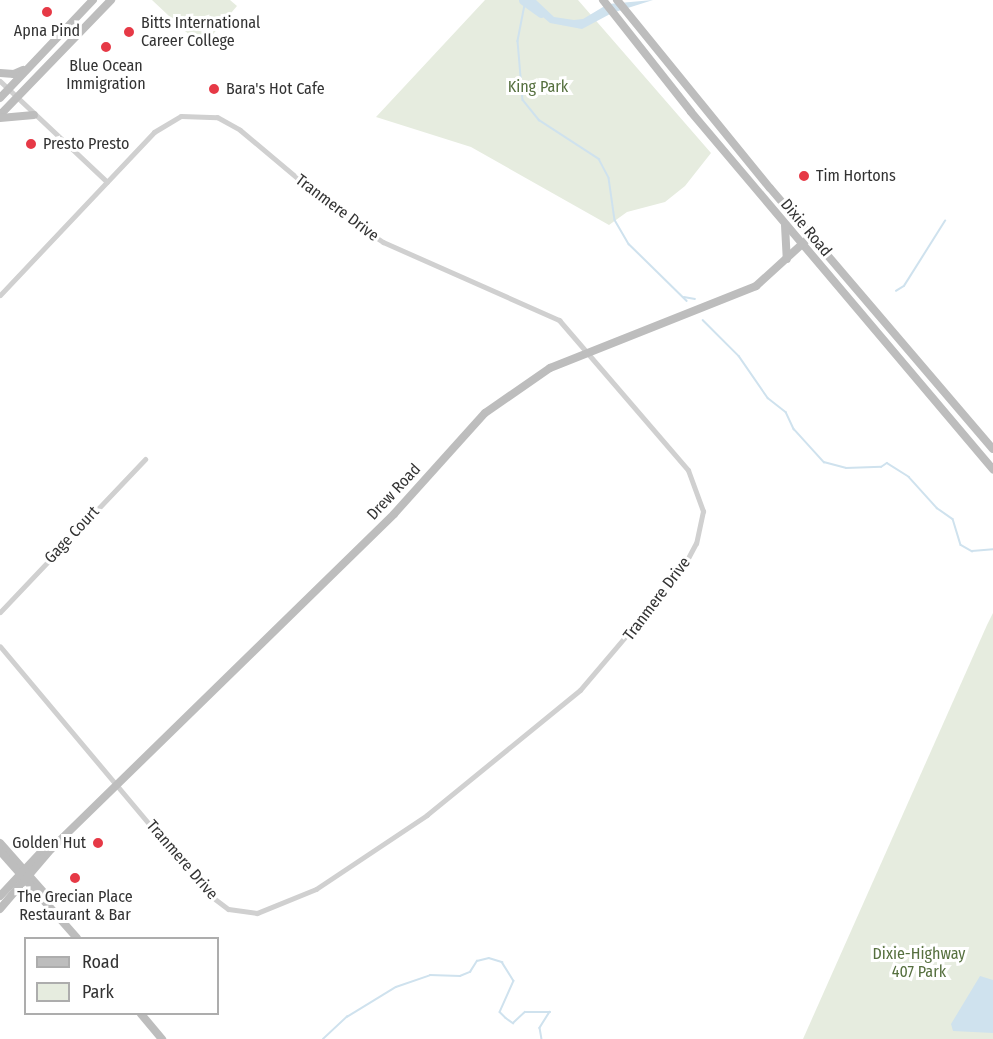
<!DOCTYPE html>
<style>
body{margin:0}
#map{position:relative;width:993px;height:1039px;overflow:hidden;background:#fff;font-family:"Fira Sans Condensed",sans-serif}
div>[style]{position:absolute}
.green>*{inset:0;background:#e6ecdf}
.water>*{inset:0;background:#cfe2ee}
.stream>*{height:1.5px;margin:-0.75px;padding:0 0.75px;transform-origin:0.75px;border-radius:0.75px;background:#cfe2ee}
.river>*{height:9px;margin:-4.5px;padding:0 4.5px;transform-origin:4.5px;border-radius:4.5px;background:#cfe2ee}
.street>*{height:5px;margin:-2.5px;padding:0 2.5px;transform-origin:2.5px;border-radius:2.5px;background:#d0d0d0}
.secondary>*{height:8px;margin:-4px;padding:0 4px;transform-origin:4px;border-radius:4px;background:#bdbdbd}
.dots>*{width:16px;height:16px;translate:-50% -50%;box-sizing:border-box;border:3px solid #fff;border-radius:50%}
span{translate:-50% -50%;white-space:nowrap;text-align:center;line-height:1.15;-webkit-text-stroke:6px #fff;paint-order:stroke}
.poi-label{font-size:16px;color:#333}
.left{translate:0 -50%;text-align:left}
.right{translate:-100% -50%;text-align:right}
.park-label{font-size:16px;color:#56703f}
.street-label{font-size:16px;color:#333}
.legend{position:absolute;left:24px;top:937px;width:195px;height:78px;box-sizing:border-box;background:#fff;border:2px solid #adadad;margin:0;padding:8px 10px;list-style:none;font-size:18px;color:#333}
.legend li{display:flex;align-items:center;gap:12px;height:30px}
.legend b{width:30px;border:2px solid #adadad}
</style>
<div id="map">
<div class="green">
<div style="clip-path:polygon(152px 0,230px 0,237px 6px,202px 47px)"></div>
<div style="clip-path:polygon(485px 0,578px 0,711px 153px,685px 186px,665px 202px,627px 212px,609px 225px,471px 147px,376px 117px)"></div>
<div style="clip-path:polygon(993px 613px,993px 1039px,803px 1039px,987px 625px)"></div>
</div>
<div class="water">
<div style="clip-path:polygon(523px 0,536px 0,554px 17px,574px 20px,583px 19px,608px 4px,653px 0,612px 13px,582px 29px,550px 23px)"></div>
<div style="clip-path:polygon(980px 976px,993px 980px,993px 1033px,953px 1031px,951px 1024px)"></div>
</div>
<div class="stream">
<div style="left:525px;top:5px;width:37px;rotate:101deg"></div>
<div style="left:518px;top:41px;width:59px;rotate:85.2deg"></div>
<div style="left:523px;top:100px;width:26px;rotate:51deg"></div>
<div style="left:539px;top:120px;width:72px;rotate:33deg"></div>
<div style="left:599px;top:159px;width:21px;rotate:62deg"></div>
<div style="left:609px;top:178px;width:42px;rotate:81.9deg"></div>
<div style="left:615px;top:220px;width:28px;rotate:60deg"></div>
<div style="left:629px;top:244px;width:81px;rotate:44.5deg"></div>
<div style="left:896px;top:291px;width:9px;rotate:-32deg"></div>
<div style="left:904px;top:286px;width:77px;rotate:-57.8deg"></div>
<div style="left:684px;top:297px;width:11px;rotate:10deg"></div>
<div style="left:703px;top:320px;width:51px;rotate:45deg"></div>
<div style="left:739px;top:356px;width:51px;rotate:55.4deg"></div>
<div style="left:768px;top:398px;width:23px;rotate:38deg"></div>
<div style="left:786px;top:412px;width:19px;rotate:65deg"></div>
<div style="left:794px;top:429px;width:45px;rotate:47.7deg"></div>
<div style="left:824px;top:462px;width:23px;rotate:15deg"></div>
<div style="left:846px;top:468px;width:35px;rotate:-2deg"></div>
<div style="left:881px;top:467px;width:7px;rotate:-34deg"></div>
<div style="left:887px;top:463px;width:26px;rotate:32deg"></div>
<div style="left:909px;top:477px;width:42px;rotate:47.9deg"></div>
<div style="left:937px;top:508px;width:19px;rotate:35deg"></div>
<div style="left:953px;top:519px;width:27px;rotate:73deg"></div>
<div style="left:961px;top:545px;width:13px;rotate:29deg"></div>
<div style="left:972px;top:551px;width:21px;rotate:-5deg"></div>
<div style="left:323px;top:1039px;width:33px;rotate:-43deg"></div>
<div style="left:347px;top:1017px;width:57px;rotate:-31.5deg"></div>
<div style="left:396px;top:987px;width:36px;rotate:-19deg"></div>
<div style="left:430px;top:975px;width:30px;rotate:2deg"></div>
<div style="left:460px;top:976px;width:11px;rotate:-22deg"></div>
<div style="left:470px;top:972px;width:13px;rotate:-58deg"></div>
<div style="left:477px;top:961px;width:12px;rotate:-14deg"></div>
<div style="left:489px;top:958px;width:14px;rotate:17deg"></div>
<div style="left:502px;top:962px;width:22px;rotate:58deg"></div>
<div style="left:514px;top:981px;width:34px;rotate:114deg"></div>
<div style="left:500px;top:1012px;width:8px;rotate:45deg"></div>
<div style="left:506px;top:1018px;width:9px;rotate:36deg"></div>
<div style="left:513px;top:1023px;width:16px;rotate:-43deg"></div>
<div style="left:525px;top:1012px;width:25px"></div>
<div style="left:550px;top:1012px;width:19px;rotate:122deg"></div>
<div style="left:540px;top:1028px;width:11px;rotate:80deg"></div>
</div>
<div class="river">
<div style="left:523px;top:0;width:22px;rotate:36deg"></div>
</div>
<div class="street">
<div style="left:0;top:81px;width:147px;rotate:43.3deg"></div>
<div style="left:0;top:295px;width:224px;rotate:-46.6deg"></div>
<div style="left:154px;top:132px;width:31px;rotate:-31deg"></div>
<div style="left:181px;top:116px;width:36px;rotate:2deg"></div>
<div style="left:217px;top:117px;width:26px;rotate:29deg"></div>
<div style="left:240px;top:130px;width:123px;rotate:40deg"></div>
<div style="left:334px;top:209px;width:59px;rotate:34deg"></div>
<div style="left:383px;top:242px;width:193px;rotate:23.9deg"></div>
<div style="left:559px;top:320px;width:198px;rotate:49.3deg"></div>
<div style="left:688px;top:470px;width:44px;rotate:69.9deg"></div>
<div style="left:703px;top:511px;width:33px;rotate:102deg"></div>
<div style="left:696px;top:543px;width:32px;rotate:118deg"></div>
<div style="left:681px;top:571px;width:156px;rotate:130.3deg"></div>
<div style="left:580px;top:690px;width:198px;rotate:140.8deg"></div>
<div style="left:427px;top:815px;width:133px;rotate:146.3deg"></div>
<div style="left:316px;top:889px;width:64px;rotate:157.9deg"></div>
<div style="left:257px;top:913px;width:29px;rotate:-172deg"></div>
<div style="left:228px;top:909px;width:26px;rotate:-143deg"></div>
<div style="left:207px;top:893px;width:322px;rotate:-130deg"></div>
<div style="left:0;top:612px;width:211px;rotate:-46.5deg"></div>
</div>
<div class="secondary">
<div style="left:603px;top:0;width:142px;rotate:51.8deg"></div>
<div style="left:691px;top:112px;width:468px;rotate:49.8deg"></div>
<div style="left:617px;top:0;width:242px;rotate:50.9deg"></div>
<div style="left:770px;top:188px;width:343px;rotate:49.5deg"></div>
<div style="left:0;top:73px;width:14px;rotate:4deg"></div>
<div style="left:14px;top:74px;width:10px;rotate:-24deg"></div>
<div style="left:0;top:98px;width:135px;rotate:-46.5deg"></div>
<div style="left:0;top:115px;width:160px;rotate:-46deg"></div>
<div style="left:0;top:118px;width:34px;rotate:-5deg"></div>
<div style="left:785px;top:225px;width:34px;rotate:87deg"></div>
<div style="left:0;top:843px;width:69px;rotate:48.5deg"></div>
<div style="left:46px;top:895px;width:11px;rotate:75deg"></div>
<div style="left:0;top:851px;width:116px;rotate:48.5deg"></div>
<div style="left:0;top:896px;width:63px;rotate:-46.9deg"></div>
<div style="left:43px;top:850px;width:8px;rotate:-7deg"></div>
<div style="left:0;top:909px;width:79px;rotate:-49.6deg"></div>
<div style="left:51px;top:849px;width:479px;rotate:-44.3deg"></div>
<div style="left:394px;top:514px;width:136px;rotate:-48deg"></div>
<div style="left:485px;top:413px;width:79px;rotate:-34.7deg"></div>
<div style="left:550px;top:368px;width:222px;rotate:-21.7deg"></div>
<div style="left:756px;top:286px;width:76px;rotate:-42.3deg"></div>
<div style="left:141px;top:1014px;width:33px;rotate:50deg"></div>
</div>
<div class="dots">
<div style="left:47px;top:12px;background:#e63946"></div>
<div style="left:129px;top:32px;background:#e63946"></div>
<div style="left:106px;top:47px;background:#e63946"></div>
<div style="left:214px;top:89px;background:#e63946"></div>
<div style="left:31px;top:144px;background:#e63946"></div>
<div style="left:804px;top:176px;background:#e63946"></div>
<div style="left:98px;top:843px;background:#e63946"></div>
<div style="left:75px;top:878px;background:#e63946"></div>
</div>
<div class="poi-label">
<span class="left" style="left:141px;top:32px">Bitts International<br>Career College</span>
<span style="left:47px;top:31px">Apna Pind</span>
<span style="left:106px;top:75px">Blue Ocean<br>Immigration</span>
<span class="left" style="left:226px;top:89px">Bara's Hot Cafe</span>
<span class="left" style="left:43px;top:144px">Presto Presto</span>
<span class="left" style="left:816px;top:176px">Tim Hortons</span>
<span class="right" style="left:86px;top:843px">Golden Hut</span>
<span style="left:75px;top:906px">The Grecian Place<br>Restaurant &amp; Bar</span>
</div>
<div class="park-label">
<span style="left:538px;top:87px">King Park</span>
<span style="left:919px;top:963px">Dixie-Highway<br>407 Park</span>
</div>
<div class="street-label">
<span style="left:337px;top:208px;rotate:37deg">Tranmere Drive</span>
<span style="left:806px;top:228px;rotate:50deg">Dixie Road</span>
<span style="left:394px;top:492px;rotate:-47deg">Drew Road</span>
<span style="left:72px;top:535px;rotate:-47deg">Gage Court</span>
<span style="left:657px;top:599px;rotate:-53deg">Tranmere Drive</span>
<span style="left:182px;top:860px;rotate:49deg">Tranmere Drive</span>
</div>
<ul class="legend">
<li><b style="height:8px;background:#bdbdbd"></b>Road</li>
<li><b style="height:16px;background:#e6ecdf"></b>Park</li>
</ul>
</div>
